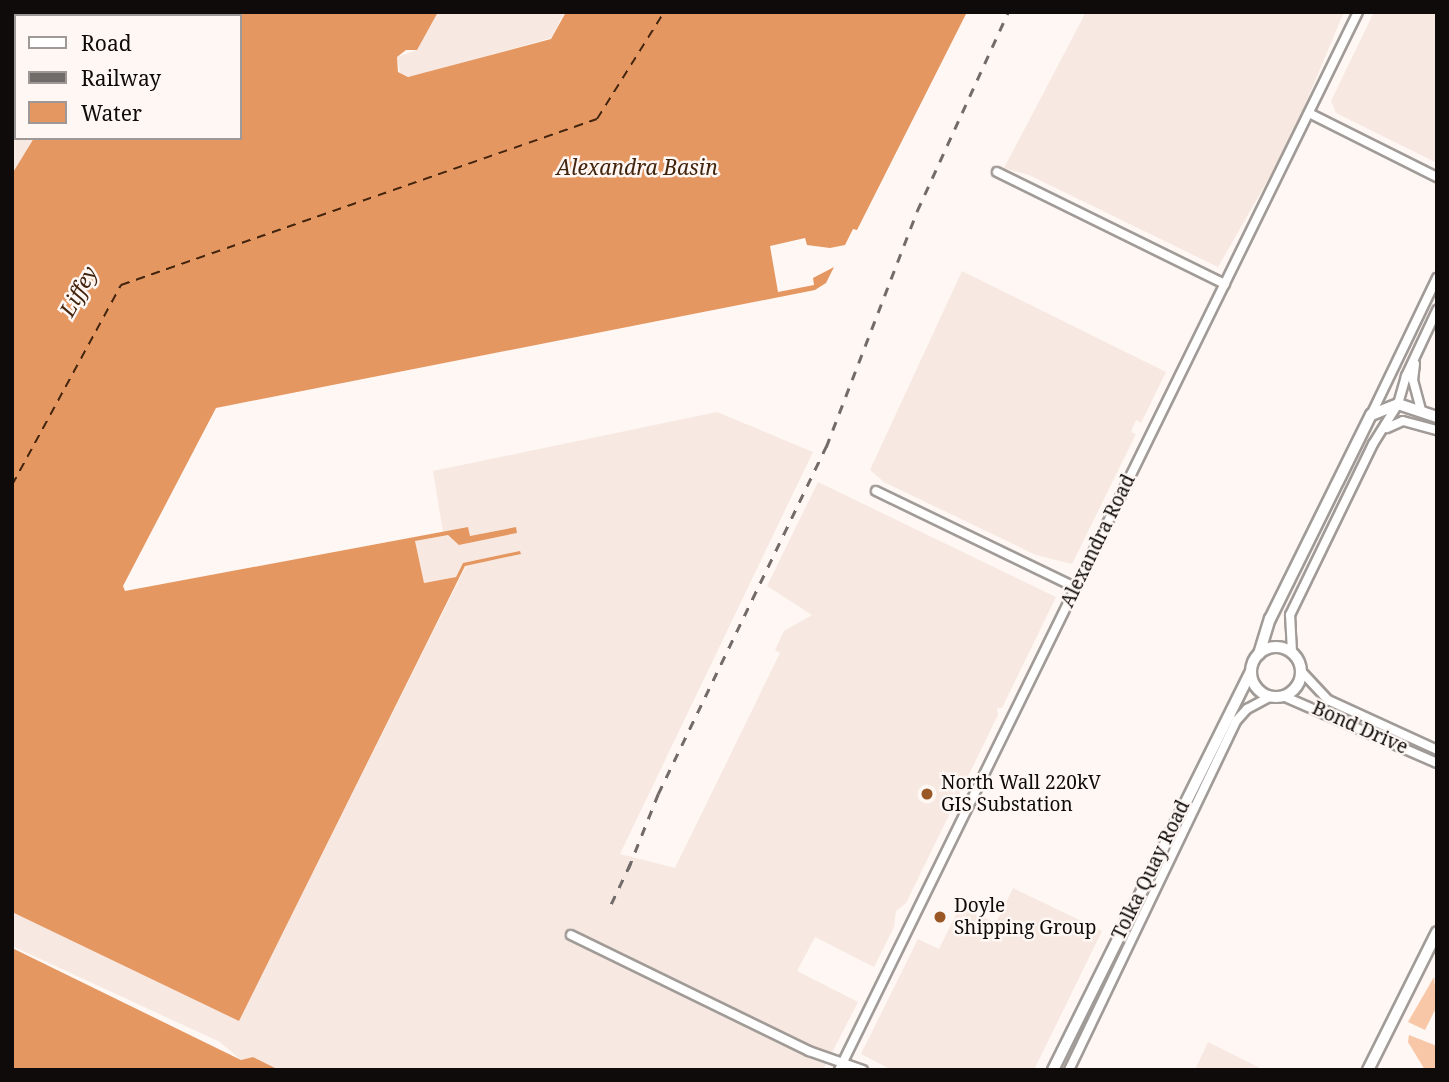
<!DOCTYPE html>
<style>
body{margin:0}
#map{position:relative;width:1449px;height:1082px;overflow:hidden;background:#fef7f3;font-family:"Noto Serif",serif}
div>[style]{position:absolute}
.built>*{inset:0;background:#f7e9e1}
.green>*{inset:0;background:#f8c7a7}
.water>*{inset:0;background:#e59762}
.ferry>*{height:2px;margin-top:-1px;transform-origin:0;background:repeating-linear-gradient(90deg,#43240d 0 9px,transparent 0 16px)}
.roads{filter:drop-shadow(2px 0 #a19b97) drop-shadow(-2px 0 #a19b97) drop-shadow(0 2px #a19b97) drop-shadow(0 -2px #a19b97)}
.street>*{height:8px;margin:-4px;padding:0 4px;transform-origin:4px;border-radius:4px;background:#fff}
.secondary>*{height:10px;margin:-5px;padding:0 5px;transform-origin:5px;border-radius:5px;background:#fff}
.secondary>.ring{margin:-5px;padding:0;box-sizing:content-box;background:none;border:10px solid #fff;border-radius:50%}
.rail>*{height:2.5px;margin-top:-1.25px;transform-origin:0;background:repeating-linear-gradient(90deg,#716c6a 0 9px,transparent 0 18px)}
.dots>*{width:19px;height:19px;translate:-50% -50%;box-sizing:border-box;border:4px solid #fef7f3;border-radius:50%}
span{translate:-50% -50%;white-space:nowrap;text-align:center;line-height:1.15;-webkit-text-stroke:5px #fef7f3;paint-order:stroke}
.street-label{font-size:19px;color:#0e0b0a}
.poi-label{font-size:19px;color:#0e0b0a}
.left{translate:0 -50%;text-align:left}
.water-label{font-size:21px;color:#43240d;font-style:italic}
.frame{position:absolute;inset:0;border:14px solid #0e0b0a;pointer-events:none}
.legend{position:absolute;left:14px;top:14px;width:228px;height:126px;box-sizing:border-box;background:#fef7f3;border:2px solid #9e9996;margin:0;padding:9px 12px;list-style:none;font-size:21px;color:#0e0b0a}
.legend li{display:flex;align-items:center;gap:14px;height:35px}
.legend b{width:35px;border:2px solid #9e9996}
</style>
<div id="map">
<div class="built">
<div style="clip-path:polygon(437px 12px,565px 12px,551px 38px,412px 77px,400px 74px,397px 57px,417px 50px)"></div>
<div style="clip-path:polygon(1086px 12px,1344px 12px,1289px 143px,1218px 267px,1029px 175px,1004px 168px)"></div>
<div style="clip-path:polygon(1374px 12px,1437px 12px,1437px 163px,1336px 113px,1331px 101px)"></div>
<div style="clip-path:polygon(12px 86px,16px 138px,34px 138px,12px 174px)"></div>
<div style="clip-path:polygon(962px 271px,1166px 372px,1141px 423px,1136px 420px,1133px 427px,1131px 432px,1136px 434px,1072px 564px,1036px 555px,884px 482px,870px 470px)"></div>
<div style="clip-path:polygon(717px 412px,813px 452px,620px 854px,675px 868px,780px 653px,775px 650px,784px 631px,812px 615px,767px 586px,818px 482px,1056px 597px,1002px 708px,997px 708px,998px 715px,906px 903px,896px 911px,894px 927px,874px 967px,815px 937px,797px 971px,858px 1002px,823px 1070px,279px 1070px,253px 1057px,241px 1060px,220px 1042px,12px 946px,12px 912px,239px 1020px,466px 566px,463px 563px,456px 577px,423px 583px,414px 541px,448px 534px,460px 545px,517px 533px,515px 527px,470px 536px,467px 527px,443px 532px,433px 471px)"></div>
<div style="clip-path:polygon(1013px 888px,1102px 931px,1034px 1070px,892px 1070px,861px 1054px,918px 939px,939px 949px,960px 906px,996px 923px)"></div>
<div style="clip-path:polygon(1208px 1042px,1264px 1070px,1195px 1070px)"></div>
</div>
<div class="green">
<div style="clip-path:polygon(1434px 977px,1437px 1006px,1425px 1030px,1408px 1022px)"></div>
<div style="clip-path:polygon(1409px 1035px,1437px 1046px,1437px 1070px,1425px 1070px,1408px 1042px)"></div>
</div>
<div class="water">
<div style="clip-path:polygon(26px 12px,438px 12px,417px 50px,406px 50px,397px 57px,398px 72px,408px 77px,551px 39px,566px 12px,967px 12px,857px 230px,853px 229px,845px 245px,830px 248px,807px 245px,805px 238px,770px 246px,778px 292px,814px 285px,813px 278px,834px 267px,826px 283px,815px 290px,216px 408px,123px 586px,125px 591px,468px 527px,470px 536px,516px 527px,517px 533px,459px 545px,448px 535px,415px 541px,424px 583px,456px 577px,463px 563px,520px 551px,521px 554px,465px 566px,239px 1021px,12px 912px,12px 174px,34px 138px,240px 138px,240px 16px,23px 16px)"></div>
<div style="clip-path:polygon(12px 948px,241px 1060px,253px 1057px,279px 1070px,12px 1070px)"></div>
</div>
<div class="ferry">
<div style="left:12px;top:485px;width:228px;rotate:-61.4deg"></div>
<div style="left:121px;top:285px;width:504px;rotate:-19.23deg"></div>
<div style="left:597px;top:119px;width:126px;rotate:-57.9deg"></div>
</div>
<div class="roads">
<div class="street">
<div style="left:1309px;top:113px;width:143px;rotate:26.6deg"></div>
<div style="left:997px;top:172px;width:254px;rotate:26.2deg"></div>
<div style="left:1415px;top:364px;width:16px;rotate:97deg"></div>
<div style="left:1413px;top:380px;width:30px;rotate:75deg"></div>
<div style="left:1371px;top:415px;width:152px;rotate:-64.3deg"></div>
<div style="left:1387px;top:428px;width:17px;rotate:-24deg"></div>
<div style="left:1403px;top:421px;width:35px;rotate:15deg"></div>
<div style="left:876px;top:491px;width:221px;rotate:25.8deg"></div>
<div style="left:1292px;top:652px;width:37px;rotate:-93deg"></div>
<div style="left:1290px;top:615px;width:190px;rotate:-64.1deg"></div>
<div style="left:1373px;top:444px;width:47px;rotate:-58deg"></div>
<div style="left:1398px;top:404px;width:29px;rotate:-74deg"></div>
<div style="left:1406px;top:376px;width:73px;rotate:-64.8deg"></div>
<div style="left:1301px;top:671px;width:40px;rotate:47deg"></div>
<div style="left:1328px;top:700px;width:120px;rotate:24.6deg"></div>
<div style="left:1283px;top:696px;width:168px;rotate:23.5deg"></div>
<div style="left:571px;top:935px;width:265px;rotate:26deg"></div>
<div style="left:809px;top:1051px;width:57px;rotate:19.4deg"></div>
<div style="left:839px;top:1070px;width:1178px;rotate:-63.87deg"></div>
<div style="left:1069px;top:1070px;width:388px;rotate:-64.4deg"></div>
<div style="left:1237px;top:720px;width:15px;rotate:-48deg"></div>
<div style="left:1247px;top:709px;width:27px;rotate:-28deg"></div>
</div>
<div class="secondary">
<div class="ring" style="left:1251px;top:647px;width:40px;height:40px"></div>
<div style="left:1259px;top:654px;width:37px;rotate:-73deg"></div>
<div style="left:1270px;top:619px;width:228px;rotate:-63.7deg"></div>
<div style="left:1371px;top:415px;width:29px;rotate:-22deg"></div>
<div style="left:1398px;top:404px;width:41px;rotate:18.4deg"></div>
<div style="left:1053px;top:1070px;width:445px;rotate:-63.6deg"></div>
<div style="left:1368px;top:1070px;width:154px;rotate:-63.4deg"></div>
</div>
</div>
<div class="rail">
<div style="left:628px;top:869px;width:81px;rotate:-68.2deg"></div>
<div style="left:658px;top:794px;width:386px;rotate:-64.2deg"></div>
<div style="left:826px;top:447px;width:253px;rotate:-68.9deg"></div>
<div style="left:917px;top:211px;width:219px;rotate:-65.4deg"></div>
<div style="left:611px;top:904px;width:49px;rotate:-64.5deg"></div>
</div>
<div class="dots">
<div style="left:927px;top:794px;background:#9a5826"></div>
<div style="left:940px;top:917px;background:#9a5826"></div>
</div>
<div class="street-label">
<span style="left:1098px;top:541px;rotate:-64deg">Alexandra Road</span>
<span style="left:1360px;top:728px;rotate:24deg">Bond Drive</span>
<span style="left:1151px;top:870px;rotate:-64deg">Tolka Quay Road</span>
</div>
<div class="poi-label">
<span class="left" style="left:941px;top:794px">North Wall 220kV<br>GIS Substation</span>
<span class="left" style="left:954px;top:917px">Doyle<br>Shipping Group</span>
</div>
<div class="water-label">
<span style="left:637px;top:167px">Alexandra Basin</span>
<span style="left:78px;top:291px;rotate:-61deg">Liffey</span>
</div>
<div class="frame"></div>
<ul class="legend">
<li><b style="height:9px;background:#fff"></b>Road</li>
<li><b style="height:9px;background:#716c6a"></b>Railway</li>
<li><b style="height:19px;background:#e59762"></b>Water</li>
</ul>
</div>
